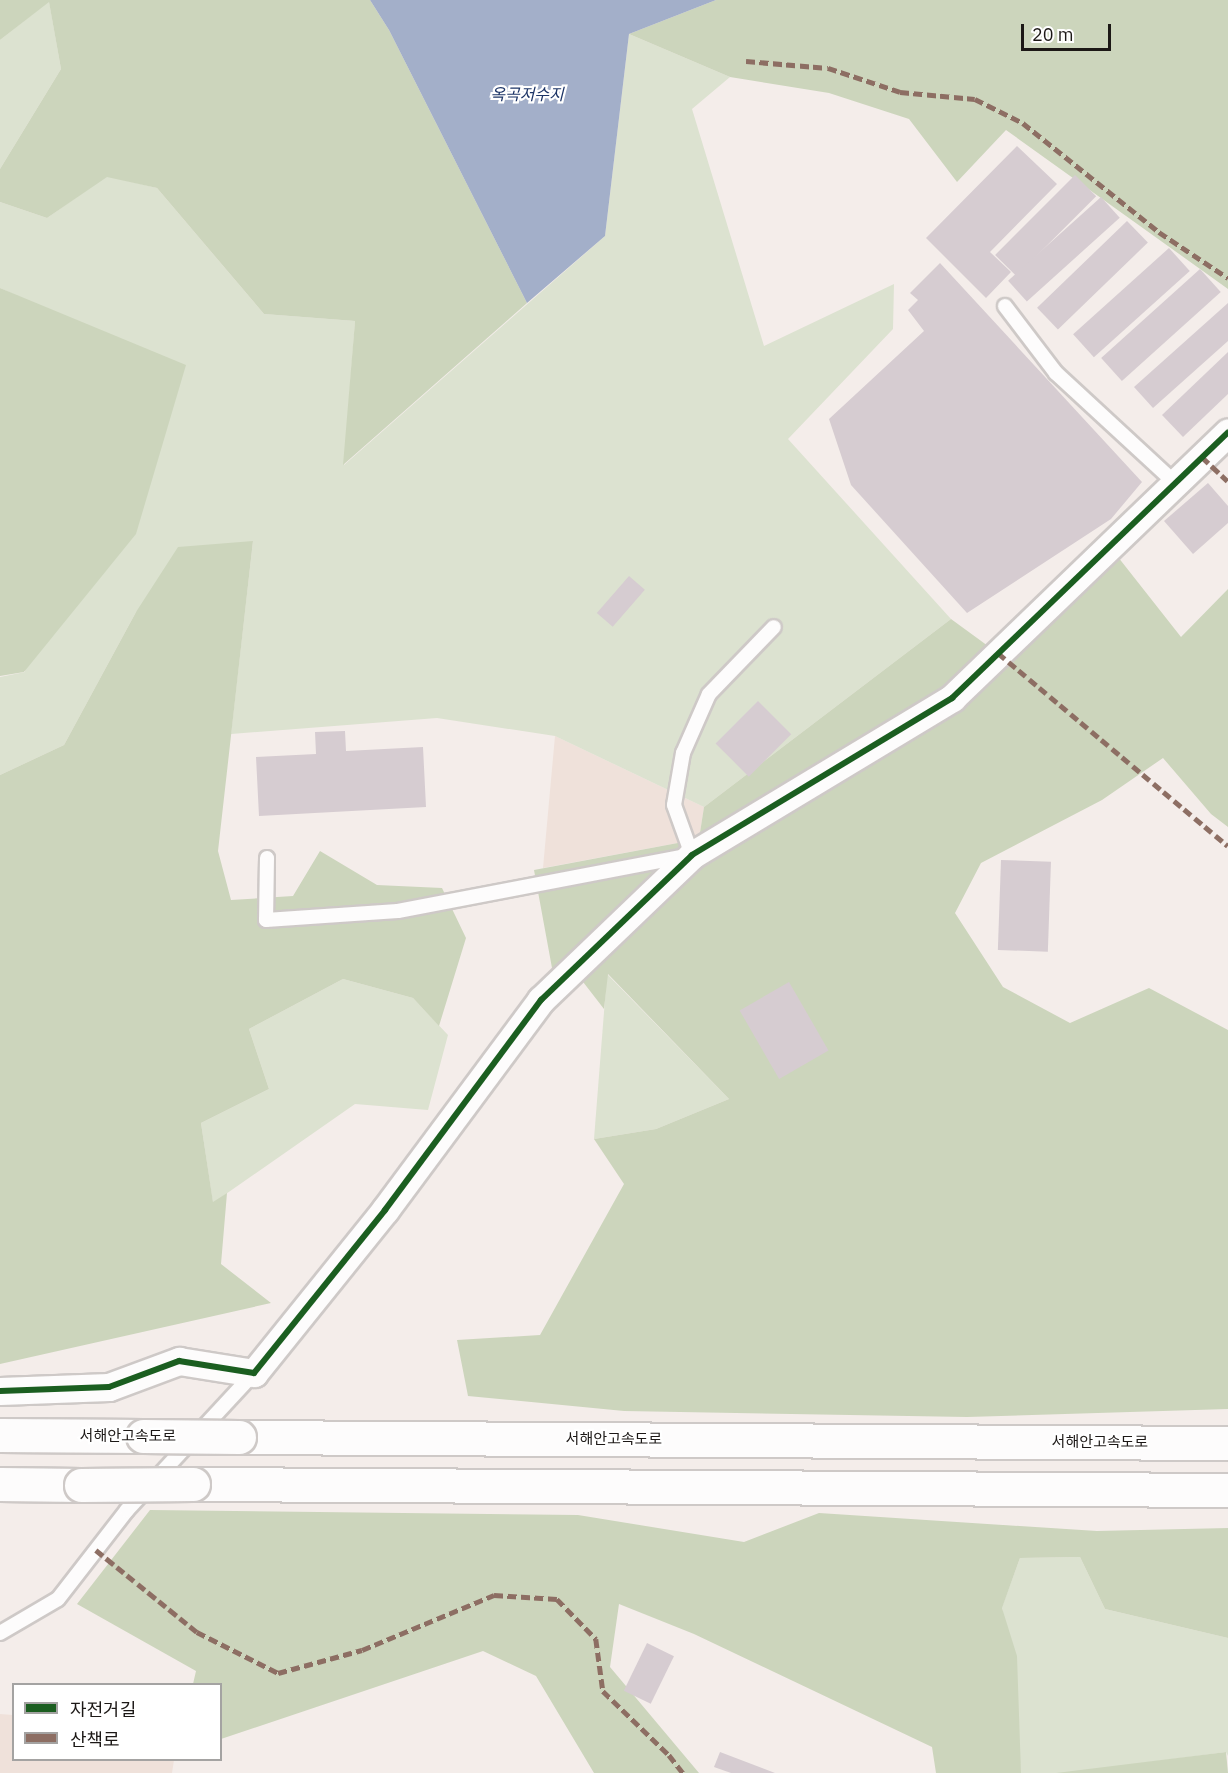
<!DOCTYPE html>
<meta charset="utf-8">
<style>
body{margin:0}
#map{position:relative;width:1228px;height:1773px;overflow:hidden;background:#f4edea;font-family:"IBM Plex Sans","Noto Sans KR",sans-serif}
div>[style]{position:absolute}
.built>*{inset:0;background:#efe1da}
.green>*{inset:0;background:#dce2d0}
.forest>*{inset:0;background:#ccd5bc}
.water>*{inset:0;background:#a3afc9}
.building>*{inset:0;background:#d6ccd1;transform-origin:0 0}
.roads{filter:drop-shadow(2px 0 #cec9c7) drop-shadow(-2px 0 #cec9c7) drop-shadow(0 2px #cec9c7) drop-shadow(0 -2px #cec9c7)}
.lane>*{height:14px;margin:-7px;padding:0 7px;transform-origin:7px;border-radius:7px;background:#fdfcfc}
.street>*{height:27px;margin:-13.5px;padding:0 13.5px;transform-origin:13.5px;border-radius:13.5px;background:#fdfcfc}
.highway>*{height:33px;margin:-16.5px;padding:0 16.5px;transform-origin:16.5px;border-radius:16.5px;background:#fdfcfc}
.bridges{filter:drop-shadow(2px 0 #cec9c7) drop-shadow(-2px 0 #cec9c7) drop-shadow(0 2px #cec9c7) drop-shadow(0 -2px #cec9c7)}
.highway-bridge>*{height:33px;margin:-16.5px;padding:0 16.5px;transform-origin:16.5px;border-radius:16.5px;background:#fdfcfc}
.quiet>*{height:4.5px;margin-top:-2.25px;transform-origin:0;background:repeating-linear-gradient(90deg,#8d6e63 0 9px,transparent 0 13.5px)}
.cycleway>*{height:6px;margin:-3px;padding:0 3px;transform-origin:3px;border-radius:3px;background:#1b5e20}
span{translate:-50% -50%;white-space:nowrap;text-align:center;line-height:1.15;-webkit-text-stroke:4.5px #fff;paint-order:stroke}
.street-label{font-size:15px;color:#1c1816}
.water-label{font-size:16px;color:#1c3466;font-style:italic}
.legend{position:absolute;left:12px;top:1683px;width:210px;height:78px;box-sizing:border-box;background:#fff;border:2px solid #a4a3a2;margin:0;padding:8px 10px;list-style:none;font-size:18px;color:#1c1816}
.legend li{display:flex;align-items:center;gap:12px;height:30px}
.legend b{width:30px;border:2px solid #a4a3a2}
.scale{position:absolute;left:1021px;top:24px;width:90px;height:27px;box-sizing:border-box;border:3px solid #1c1816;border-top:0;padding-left:8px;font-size:18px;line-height:21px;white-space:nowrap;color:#1c1816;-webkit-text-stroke:4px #fff;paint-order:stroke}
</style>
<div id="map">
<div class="built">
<div style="clip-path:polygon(555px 736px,704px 807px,699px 839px,543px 868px)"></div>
<div style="clip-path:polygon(0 1714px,13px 1715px,14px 1760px,174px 1760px,172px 1773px,0 1773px)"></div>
</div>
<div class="green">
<div style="clip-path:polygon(49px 1px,61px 69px,0 169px,0 40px)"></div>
<div style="clip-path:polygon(629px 34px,730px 77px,692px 109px,764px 346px,894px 284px,893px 329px,788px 439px,951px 619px,704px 807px,555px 736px,437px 718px,231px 734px,253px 541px,136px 612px,64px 745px,0 775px,0 677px,25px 672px,59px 315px,0 288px,0 202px,47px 218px,107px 176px,157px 188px,264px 314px,355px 321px,344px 465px,605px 236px)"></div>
<div style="clip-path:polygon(607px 974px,729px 1099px,656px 1129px,594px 1139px)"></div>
<div style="clip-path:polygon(343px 979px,413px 998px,448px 1035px,428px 1110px,355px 1104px,213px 1203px,201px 1123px,269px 1089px,249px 1029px)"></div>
<div style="clip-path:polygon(1080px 1557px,1105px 1609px,1228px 1638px,1228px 1756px,1226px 1752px,1067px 1773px,1021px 1773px,1002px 1607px,1020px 1558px)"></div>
</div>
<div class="forest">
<div style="clip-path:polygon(0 0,370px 0,389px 30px,527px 303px,343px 465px,355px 321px,264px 314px,157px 188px,107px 177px,47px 218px,0 202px,0 169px,61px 69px,49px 2px,0 40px)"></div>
<div style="clip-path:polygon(716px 0,1228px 0,1228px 289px,1006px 130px,957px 182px,909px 119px,829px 93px,730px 77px,629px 34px)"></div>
<div style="clip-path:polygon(0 288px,186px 365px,136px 534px,24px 672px,0 676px)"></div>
<div style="clip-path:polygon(253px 541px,218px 851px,231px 900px,293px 896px,320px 851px,377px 885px,442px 888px,466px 938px,439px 1026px,413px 998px,343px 979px,249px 1029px,269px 1089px,201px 1123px,213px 1202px,227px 1193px,221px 1264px,271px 1303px,0 1364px,0 775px,64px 745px,136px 612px,178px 547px)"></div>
<div style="clip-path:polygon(1118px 557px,1181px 637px,1228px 589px,1228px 827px,1211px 814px,1163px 758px,1102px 800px,981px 863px,955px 913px,1003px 987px,1070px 1023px,1149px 988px,1228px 1030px,1228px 1409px,967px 1417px,624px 1411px,468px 1396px,457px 1340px,540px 1335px,624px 1184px,594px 1139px,656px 1129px,729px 1099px,608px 974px,604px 1009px,580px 978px,552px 968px,534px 870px,699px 839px,704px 807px,951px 619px,988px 646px)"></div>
<div style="clip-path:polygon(150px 1510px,578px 1515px,744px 1542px,819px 1513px,1097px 1531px,1228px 1528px,1228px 1638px,1105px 1609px,1080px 1557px,1020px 1558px,1002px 1608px,1017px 1656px,1021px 1773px,936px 1773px,932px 1747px,694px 1634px,619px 1604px,610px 1667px,699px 1773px,594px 1773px,536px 1676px,483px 1651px,221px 1739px,220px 1684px,193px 1684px,196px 1671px,77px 1604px)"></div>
<div style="clip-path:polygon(1226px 1752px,1228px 1773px,1056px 1773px)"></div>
</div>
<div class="water">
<div style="clip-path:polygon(370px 0,716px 0,629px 34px,605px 236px,527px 303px,389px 30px)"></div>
</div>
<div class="building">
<div style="clip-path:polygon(1017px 146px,1057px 184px,990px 252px,1011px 272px,986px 298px,926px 238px)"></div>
<div style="left:1075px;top:175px;width:30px;height:113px;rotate:45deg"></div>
<div style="left:1101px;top:197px;width:28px;height:125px;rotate:48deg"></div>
<div style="left:1127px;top:221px;width:30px;height:125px;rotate:46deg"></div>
<div style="left:1169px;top:248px;width:31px;height:129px;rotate:48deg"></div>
<div style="clip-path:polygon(940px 263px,1142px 482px,1111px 519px,967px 613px,851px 485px,829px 419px,924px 331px,908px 310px,918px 300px,910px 293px)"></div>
<div style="left:1200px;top:269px;width:31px;height:133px;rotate:48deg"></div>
<div style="clip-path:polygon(1228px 303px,1228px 341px,1153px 408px,1134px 387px)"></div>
<div style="clip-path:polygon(1228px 352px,1228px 394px,1183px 437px,1162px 415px)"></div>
<div style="clip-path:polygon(1208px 483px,1228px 506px,1228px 523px,1193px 554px,1164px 521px)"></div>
<div style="left:629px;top:576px;width:21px;height:49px;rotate:41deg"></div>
<div style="left:758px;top:701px;width:47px;height:60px;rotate:45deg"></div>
<div style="clip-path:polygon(345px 731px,346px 751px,423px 747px,426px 807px,259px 816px,256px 757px,316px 754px,315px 732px)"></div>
<div style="left:1001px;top:860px;width:50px;height:90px;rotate:2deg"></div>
<div style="left:789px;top:982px;width:79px;height:57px;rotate:60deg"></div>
<div style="left:647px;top:1643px;width:30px;height:53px;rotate:26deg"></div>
<div style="clip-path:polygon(720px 1752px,775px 1773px,731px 1773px,714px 1767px)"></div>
</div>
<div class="roads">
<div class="lane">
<div style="left:1005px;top:306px;width:84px;rotate:52.7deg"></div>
<div style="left:1056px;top:373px;width:162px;rotate:42.7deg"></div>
<div style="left:267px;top:858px;width:62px;rotate:90.9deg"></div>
<div style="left:266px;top:920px;width:132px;rotate:-3.9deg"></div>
<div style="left:398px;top:911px;width:299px;rotate:-10.8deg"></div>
<div style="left:692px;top:855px;width:53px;rotate:-109.8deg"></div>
<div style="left:674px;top:805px;width:53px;rotate:-80.2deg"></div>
<div style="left:683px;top:753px;width:64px;rotate:-66.2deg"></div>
<div style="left:709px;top:694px;width:93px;rotate:-45.9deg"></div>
<div style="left:0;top:1633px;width:67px;rotate:-30.4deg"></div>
<div style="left:58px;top:1599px;width:113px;rotate:-52.2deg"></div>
<div style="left:127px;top:1510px;width:187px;rotate:-47.2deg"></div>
</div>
<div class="street">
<div style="left:0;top:1391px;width:109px;rotate:-2.1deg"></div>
<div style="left:109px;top:1387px;width:75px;rotate:-20.4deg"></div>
<div style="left:179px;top:1361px;width:76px;rotate:9.1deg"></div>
<div style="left:254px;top:1373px;width:209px;rotate:-51.2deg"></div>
<div style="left:385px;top:1210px;width:262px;rotate:-53.4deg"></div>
<div style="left:541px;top:1000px;width:209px;rotate:-43.8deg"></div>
<div style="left:692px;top:855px;width:304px;rotate:-31.1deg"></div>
<div style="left:952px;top:698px;width:383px;rotate:-43.9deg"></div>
</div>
<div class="highway">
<div style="left:0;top:1435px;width:143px;rotate:0.4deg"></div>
<div style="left:239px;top:1437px;width:989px;rotate:0.35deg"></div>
<div style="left:0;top:1484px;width:81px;rotate:0.7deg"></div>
<div style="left:193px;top:1484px;width:1035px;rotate:0.33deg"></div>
</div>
</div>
<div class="bridges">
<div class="highway-bridge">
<div style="left:143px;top:1436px;width:96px;rotate:0.6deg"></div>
<div style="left:81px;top:1485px;width:112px;rotate:-0.5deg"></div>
</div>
</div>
<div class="quiet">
<div style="left:746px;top:61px;width:82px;rotate:4.9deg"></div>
<div style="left:828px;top:68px;width:76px;rotate:18.4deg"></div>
<div style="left:900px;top:92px;width:75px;rotate:5.3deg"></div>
<div style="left:975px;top:99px;width:54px;rotate:26.6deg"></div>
<div style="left:1023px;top:123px;width:174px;rotate:38.7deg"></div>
<div style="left:1159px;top:232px;width:83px;rotate:33.7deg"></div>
<div style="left:1202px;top:457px;width:35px;rotate:43deg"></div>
<div style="left:998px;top:653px;width:300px;rotate:40deg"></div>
<div style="left:96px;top:1550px;width:130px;rotate:39.1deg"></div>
<div style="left:197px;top:1632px;width:91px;rotate:26.8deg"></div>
<div style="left:278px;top:1673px;width:87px;rotate:-15.3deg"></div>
<div style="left:362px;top:1650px;width:143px;rotate:-22.6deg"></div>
<div style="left:494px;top:1595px;width:63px;rotate:3.6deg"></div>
<div style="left:557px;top:1599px;width:56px;rotate:45.7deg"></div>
<div style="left:596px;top:1639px;width:52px;rotate:82.3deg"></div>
<div style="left:603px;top:1691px;width:92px;rotate:44.1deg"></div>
<div style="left:669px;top:1755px;width:23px;rotate:52deg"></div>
</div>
<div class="cycleway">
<div style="left:0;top:1391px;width:109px;rotate:-2.1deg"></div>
<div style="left:109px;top:1387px;width:75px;rotate:-20.4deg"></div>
<div style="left:179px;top:1361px;width:76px;rotate:9.1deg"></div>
<div style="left:254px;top:1373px;width:209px;rotate:-51.2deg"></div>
<div style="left:385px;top:1210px;width:262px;rotate:-53.4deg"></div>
<div style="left:541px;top:1000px;width:209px;rotate:-43.8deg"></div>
<div style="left:692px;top:855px;width:304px;rotate:-31.1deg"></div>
<div style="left:952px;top:698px;width:383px;rotate:-43.9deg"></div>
</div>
<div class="street-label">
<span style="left:128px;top:1436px">서해안고속도로</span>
<span style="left:614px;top:1439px">서해안고속도로</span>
<span style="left:1100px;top:1442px">서해안고속도로</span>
</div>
<div class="water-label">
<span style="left:527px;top:94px">옥곡저수지</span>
</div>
<ul class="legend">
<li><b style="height:8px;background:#1b5e20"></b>자전거길</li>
<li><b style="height:8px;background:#8d6e63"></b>산책로</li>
</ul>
<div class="scale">20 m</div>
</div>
